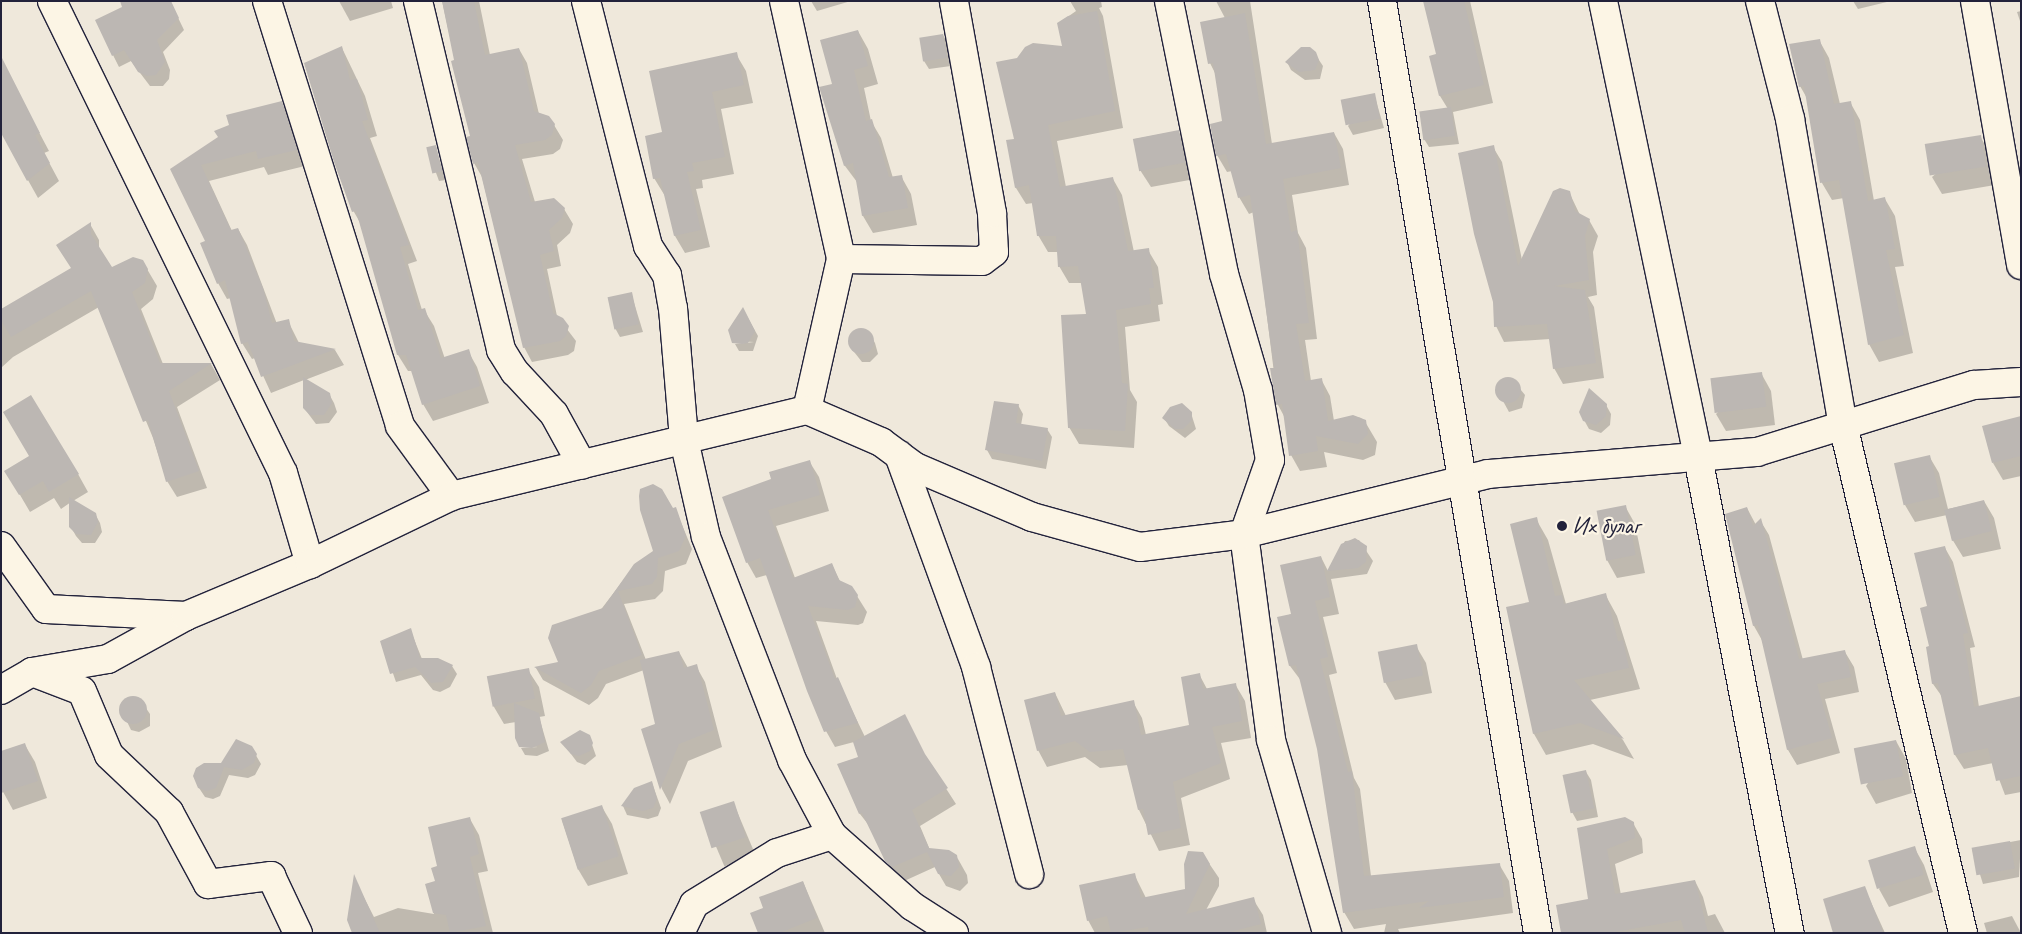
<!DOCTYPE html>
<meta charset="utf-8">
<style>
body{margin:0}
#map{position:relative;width:2022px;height:934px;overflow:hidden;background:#efe8db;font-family:Caveat,sans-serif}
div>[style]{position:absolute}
.shadow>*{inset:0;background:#0003;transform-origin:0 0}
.building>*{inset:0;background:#bcb7b3;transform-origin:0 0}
.round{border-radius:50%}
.roads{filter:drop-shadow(1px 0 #22223b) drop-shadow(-1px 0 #22223b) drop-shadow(0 1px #22223b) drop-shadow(0 -1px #22223b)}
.street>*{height:28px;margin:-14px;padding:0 14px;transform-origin:14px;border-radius:14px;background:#fcf5e5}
.dots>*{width:14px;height:14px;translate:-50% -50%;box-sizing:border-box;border:2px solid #fcf5e5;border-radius:50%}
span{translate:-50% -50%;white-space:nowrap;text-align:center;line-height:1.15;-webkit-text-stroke:4.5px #fcf5e5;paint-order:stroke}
.poi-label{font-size:24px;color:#22223b}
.left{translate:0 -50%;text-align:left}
.frame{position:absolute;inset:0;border:2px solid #22223b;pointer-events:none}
</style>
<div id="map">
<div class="shadow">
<div style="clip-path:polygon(170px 1px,184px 30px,163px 52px,170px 70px,169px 79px,163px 86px,150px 86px,131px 61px,119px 67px,113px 55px)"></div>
<div style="clip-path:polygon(339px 1px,391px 1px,393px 8px,350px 21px)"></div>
<div style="clip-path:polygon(442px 1px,479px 1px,490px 55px,519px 49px,527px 63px,539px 114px,554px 125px,563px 140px,560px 149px,553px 154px,522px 159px,535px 202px,564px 209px,573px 224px,570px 233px,557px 245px,561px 266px,547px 269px,557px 316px,576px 341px,574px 351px,568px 355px,532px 362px,524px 347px,482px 177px,474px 163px,472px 137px)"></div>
<div style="clip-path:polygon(811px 1px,851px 1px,817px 11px)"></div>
<div style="clip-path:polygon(1070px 1px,1101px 1px,1102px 7px,1099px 8px,1103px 16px,1123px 128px,1057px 141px,1066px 187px,1113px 179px,1122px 195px,1134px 252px,1148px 250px,1158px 267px,1163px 304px,1158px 305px,1160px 321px,1125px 327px,1130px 390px,1137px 402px,1134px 448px,1079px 444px,1069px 427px,1087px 316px,1082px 283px,1069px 283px,1059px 266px,1058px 252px,1048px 252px,1038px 235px,1033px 203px,1026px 204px,1016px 188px,1015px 140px,1063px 47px,1059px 23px,1076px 11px)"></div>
<div style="clip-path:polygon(1216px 1px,1250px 1px,1272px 144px,1334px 133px,1343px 149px,1349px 185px,1292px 195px,1298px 233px,1306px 248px,1317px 339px,1305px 340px,1311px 381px,1321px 379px,1330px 396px,1334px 421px,1353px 416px,1361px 418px,1367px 425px,1377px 442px,1375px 455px,1363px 460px,1324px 452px,1327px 467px,1300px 471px,1291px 455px,1285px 418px,1278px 405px,1254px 212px,1249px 214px,1239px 197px,1232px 171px,1227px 172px,1217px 155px,1224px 122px,1216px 75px,1210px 63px,1225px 18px)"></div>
<div style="clip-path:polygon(1425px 1px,1470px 1px,1493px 103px,1453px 112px,1459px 144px,1429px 147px,1424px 139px,1448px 109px,1440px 96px,1437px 55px)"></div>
<div style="clip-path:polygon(1853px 1px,1891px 1px,1858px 9px)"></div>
<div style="clip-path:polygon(2021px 11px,2021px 24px,2017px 12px)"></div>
<div style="clip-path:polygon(858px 31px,868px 49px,878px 84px,864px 88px,871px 121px,881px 138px,893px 178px,901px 176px,911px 194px,917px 225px,873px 233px,863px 216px,857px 182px,845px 166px,834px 85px)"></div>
<div style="clip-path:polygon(943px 35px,948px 44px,951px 66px,929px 69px,924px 61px)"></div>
<div style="clip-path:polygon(1819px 40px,1829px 58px,1840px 104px,1850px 102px,1860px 120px,1874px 201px,1885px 199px,1895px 216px,1904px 266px,1895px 267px,1913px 353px,1879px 362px,1869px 344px,1844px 198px,1832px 200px,1822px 183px,1808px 100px,1800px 86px)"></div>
<div style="clip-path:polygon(342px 48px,365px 96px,377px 136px,370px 138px,417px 261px,408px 264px,422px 310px,424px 310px,434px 326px,445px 359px,468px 351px,477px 367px,489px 403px,433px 421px,423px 404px,413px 371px,408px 371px,398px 355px,362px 226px,354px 212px,306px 63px)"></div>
<div style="clip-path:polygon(736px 54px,746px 71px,753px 103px,721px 109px,734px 174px,702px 180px,703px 188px,696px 189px,710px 247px,685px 253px,675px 236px,665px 196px,654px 178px,664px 133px)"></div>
<div style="clip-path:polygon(1317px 57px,1323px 66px,1320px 79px,1305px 80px,1291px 70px,1287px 62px)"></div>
<div style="clip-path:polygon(14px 85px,49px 151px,44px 153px,59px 181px,38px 198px,10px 148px)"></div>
<div style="clip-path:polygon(1374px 94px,1384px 128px,1353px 135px,1348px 126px)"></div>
<div style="clip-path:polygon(281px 102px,291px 118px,305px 166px,268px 175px,264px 167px,209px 181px,232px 231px,238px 229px,247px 245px,277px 324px,288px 321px,299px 343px,335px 350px,344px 365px,305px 380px,329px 394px,334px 403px,337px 412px,329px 423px,316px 424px,304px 408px,304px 380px,271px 393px,255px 358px,252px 359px,242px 343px,231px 298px,227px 299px,218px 283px,207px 242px,172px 169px)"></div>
<div style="clip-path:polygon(1178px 131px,1188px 149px,1195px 179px,1151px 187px,1140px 170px,1135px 139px)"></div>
<div style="clip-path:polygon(1980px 136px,1990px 154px,1995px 185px,1942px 194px,1932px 177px)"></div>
<div style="clip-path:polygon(435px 146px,446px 180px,439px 181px,427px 148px)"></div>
<div style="clip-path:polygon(1493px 147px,1502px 162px,1522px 260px,1569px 192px,1580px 215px,1589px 220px,1598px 236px,1593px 252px,1597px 295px,1588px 297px,1594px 307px,1604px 378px,1563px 384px,1554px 368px,1550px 339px,1504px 342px,1496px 326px)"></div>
<div style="clip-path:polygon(90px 224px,99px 240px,99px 249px,112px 268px,147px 269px,157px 286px,153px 299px,141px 309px,163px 364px,211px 364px,220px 380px,177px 407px,207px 488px,177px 497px,167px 481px,153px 438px,99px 307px,13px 357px,1px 368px,1px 310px,72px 269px)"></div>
<div style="clip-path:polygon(631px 293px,643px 332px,620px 337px,615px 328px)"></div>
<div style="clip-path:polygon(743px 309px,758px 336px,753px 351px,739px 351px,735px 344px,754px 342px,733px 341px,730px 334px,731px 326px)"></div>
<div style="clip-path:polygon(862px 329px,870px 334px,875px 343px,878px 354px,870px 362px,862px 362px,851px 348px,852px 333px)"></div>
<div style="clip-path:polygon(1761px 373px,1771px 391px,1775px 425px,1726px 431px,1716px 414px)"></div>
<div style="clip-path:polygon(1512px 379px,1525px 395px,1522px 408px,1509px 412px,1497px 390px,1500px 381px)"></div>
<div style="clip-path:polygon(1018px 405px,1023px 414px,1021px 425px,1047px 429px,1052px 437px,1046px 469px,992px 459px,987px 450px)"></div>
<div style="clip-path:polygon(1606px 405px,1611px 414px,1610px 425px,1601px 433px,1589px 429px,1584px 420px)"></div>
<div style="clip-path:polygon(1191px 413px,1196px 429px,1185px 438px,1169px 426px,1164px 418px)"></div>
<div style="clip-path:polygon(2021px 418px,2021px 476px,2003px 480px,1993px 463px)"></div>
<div style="clip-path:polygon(1929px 456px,1939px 473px,1948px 509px,1984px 501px,1994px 518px,2001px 549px,1963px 557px,1952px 539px,1947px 515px,1915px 522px,1905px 505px)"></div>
<div style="clip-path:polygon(809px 461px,819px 477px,829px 511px,776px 526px,795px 578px,832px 565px,841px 583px,857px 596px,867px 612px,863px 623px,858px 625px,816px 621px,837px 679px,865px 737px,929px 762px,956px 804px,920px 826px,930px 850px,949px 851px,958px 859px,967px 875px,968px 883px,960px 891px,946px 886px,935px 867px,902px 882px,895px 877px,871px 828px,860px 814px,859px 758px,854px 742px,835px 747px,826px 731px,767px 575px,756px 578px,747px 562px,772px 480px)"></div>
<div style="clip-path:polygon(6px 471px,78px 474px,88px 492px,73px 501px,95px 514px,100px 523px,102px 532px,95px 543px,82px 543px,76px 536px,71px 527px,71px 502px,61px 509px,54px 498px,30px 512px)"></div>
<div style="clip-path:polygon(1625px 506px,1635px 524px,1645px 573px,1617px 578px,1607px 560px)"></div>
<div style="clip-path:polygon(675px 508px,692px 549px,686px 564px,665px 571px,663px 591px,655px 599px,624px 604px,646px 660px,679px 652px,688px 668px,696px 666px,705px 682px,722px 747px,688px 761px,670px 804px,662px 789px,643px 729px,657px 725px,644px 670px,606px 684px,598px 698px,589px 705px,543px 680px,536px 668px,560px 663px,635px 565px,655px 551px)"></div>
<div style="clip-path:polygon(1747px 508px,1756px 525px,1760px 520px,1769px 535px,1803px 660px,1845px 652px,1854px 667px,1859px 692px,1825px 699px,1840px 753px,1797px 765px,1788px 750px,1763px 642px,1754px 626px,1726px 515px)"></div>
<div style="clip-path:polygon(1536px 519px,1548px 540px,1566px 604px,1605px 594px,1617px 616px,1640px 689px,1590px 700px,1623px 740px,1634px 759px,1593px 744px,1546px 755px,1534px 734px,1531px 603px)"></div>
<div style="clip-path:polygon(1359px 540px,1373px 561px,1367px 574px,1331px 579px,1339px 614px,1323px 617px,1337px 673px,1329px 675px,1354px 778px,1360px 789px,1371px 876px,1499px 864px,1509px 881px,1513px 913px,1398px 929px,1400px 933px,1384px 933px,1386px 924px,1354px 929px,1344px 912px,1318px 749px,1302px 682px,1290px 666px,1279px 618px,1292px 614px,1321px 557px,1328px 571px,1345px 541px)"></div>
<div style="clip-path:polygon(1945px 548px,1953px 562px,1975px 647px,1970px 648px,1979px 707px,2021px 697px,2021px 792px,2005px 795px,1993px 763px,1964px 769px,1955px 755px,1943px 698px,1933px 684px,1927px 648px,1930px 647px,1928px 607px)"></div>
<div style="clip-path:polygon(410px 629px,422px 659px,452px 666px,457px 674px,450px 687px,440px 692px,433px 690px,421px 675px,396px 682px,382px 642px)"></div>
<div style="clip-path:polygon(1416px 646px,1426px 663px,1432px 693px,1395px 700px,1385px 682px)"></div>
<div style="clip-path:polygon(528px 670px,539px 687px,545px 716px,539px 717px,549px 751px,537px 756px,525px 755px,521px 748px,538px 747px,520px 746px,516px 722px,504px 724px,494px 707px,488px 679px)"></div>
<div style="clip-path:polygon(1199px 674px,1207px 689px,1235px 684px,1245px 701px,1251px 738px,1221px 743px,1230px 779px,1181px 798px,1190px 845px,1159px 851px,1139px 810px,1128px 765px,1100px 768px,1085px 757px,1047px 767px,1038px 750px,1055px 693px,1066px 716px,1133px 702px,1142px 718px,1146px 735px,1190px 726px)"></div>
<div style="clip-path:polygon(131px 698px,139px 698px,150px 714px,150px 726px,139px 732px,131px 730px,121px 709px,124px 702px)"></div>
<div style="clip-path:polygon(589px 736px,596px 756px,585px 765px,577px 762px,562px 742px)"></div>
<div style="clip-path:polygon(1896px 741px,1906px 759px,1912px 793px,1876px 804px,1866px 786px)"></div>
<div style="clip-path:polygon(25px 745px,35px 762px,47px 798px,13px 810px,1px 788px)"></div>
<div style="clip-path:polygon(251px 747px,261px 764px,255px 775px,248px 778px,229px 775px,220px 796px,213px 799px,205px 797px,199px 788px,222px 764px)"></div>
<div style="clip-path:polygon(1586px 772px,1591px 780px,1598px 817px,1577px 821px,1572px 812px)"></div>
<div style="clip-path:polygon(652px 783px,661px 808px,658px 816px,648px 819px,627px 815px,623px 806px,635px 789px)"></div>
<div style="left:733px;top:802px;width:56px;height:33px;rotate:67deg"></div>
<div style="clip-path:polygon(602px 807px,612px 824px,628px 874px,588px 886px,578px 869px,562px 820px)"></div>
<div style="clip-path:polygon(470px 819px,479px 835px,488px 871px,478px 873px,493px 933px,354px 933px,354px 878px,374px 917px,398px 908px,434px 914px,427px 884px,436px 882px,438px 867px)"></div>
<div style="clip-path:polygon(1633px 823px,1642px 839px,1643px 853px,1615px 864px,1621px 895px,1695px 881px,1703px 897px,1708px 916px,1715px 914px,1725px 933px,1562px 933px,1589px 900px,1579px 829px)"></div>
<div style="clip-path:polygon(2021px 840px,2019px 877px,1983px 884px,1972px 849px)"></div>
<div style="clip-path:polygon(1914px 847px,1924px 865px,1933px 892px,1889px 907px,1879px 889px)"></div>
<div style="clip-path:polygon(1202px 853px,1219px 878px,1219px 886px,1206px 910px,1253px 899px,1263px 915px,1267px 933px,1095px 933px,1088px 920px,1134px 874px,1146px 898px,1186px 890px)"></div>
<div style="clip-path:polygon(803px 882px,825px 933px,759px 933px,764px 909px)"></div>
<div style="clip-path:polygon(1864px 887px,1885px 933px,1834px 933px)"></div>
<div style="clip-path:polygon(2012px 916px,2021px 933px,1987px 933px,1984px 923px)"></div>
</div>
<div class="building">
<div style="clip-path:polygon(120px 1px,171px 1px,179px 18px,157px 40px,165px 62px,156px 75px,147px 76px,138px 72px,124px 50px,112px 56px,95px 20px,122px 7px)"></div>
<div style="clip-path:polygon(442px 1px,474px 1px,485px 55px,519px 48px,534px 111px,549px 116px,555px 124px,552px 135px,545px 140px,515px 145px,531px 202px,554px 198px,565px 208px,562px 218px,549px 230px,554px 251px,540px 255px,553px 313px,563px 318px,569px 326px,566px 336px,560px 341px,523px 348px,478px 162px,473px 164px,466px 137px,470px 136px,451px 61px,454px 60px)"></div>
<div style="clip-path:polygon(1423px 1px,1464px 1px,1484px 85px,1439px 96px,1429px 56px,1436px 54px)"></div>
<div style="clip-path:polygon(1097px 11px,1115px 111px,1048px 125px,1060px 187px,1113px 177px,1128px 251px,1149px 248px,1154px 288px,1149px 288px,1151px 304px,1116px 310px,1122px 383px,1128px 384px,1125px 431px,1068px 428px,1061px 315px,1086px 314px,1078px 266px,1058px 267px,1056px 236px,1037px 236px,1029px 185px,1015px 188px,1006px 140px,1014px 139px,996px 62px,1017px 58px,1025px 47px,1033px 43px,1062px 46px,1057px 23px,1068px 16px)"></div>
<div style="clip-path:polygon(1245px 13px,1266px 144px,1334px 132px,1341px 168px,1283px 179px,1291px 232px,1297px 230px,1309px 323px,1296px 324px,1305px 381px,1322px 378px,1328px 421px,1353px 415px,1366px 420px,1368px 434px,1358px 444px,1316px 436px,1318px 451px,1289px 456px,1282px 404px,1276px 405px,1270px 368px,1274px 368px,1250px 195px,1238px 198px,1226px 154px,1216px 156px,1210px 124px,1222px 121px,1213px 63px,1208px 64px,1200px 22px)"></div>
<div style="clip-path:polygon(858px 30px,868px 66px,854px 70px,866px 121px,872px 119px,889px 177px,902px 175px,908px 208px,862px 216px,853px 163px,844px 166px,819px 87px,832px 84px,820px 40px)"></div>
<div style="left:943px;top:34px;width:24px;height:24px;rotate:81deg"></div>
<div style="clip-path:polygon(1820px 39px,1834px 104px,1851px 101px,1868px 201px,1885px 197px,1895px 249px,1886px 250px,1904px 335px,1868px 345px,1839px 180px,1820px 183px,1804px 86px,1799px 87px,1789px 44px)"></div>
<div style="clip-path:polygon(342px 46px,350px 80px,357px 79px,368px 120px,362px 121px,409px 245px,400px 247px,418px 310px,425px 308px,441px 358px,469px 349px,480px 386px,422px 405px,406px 355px,397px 355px,356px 211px,352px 212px,334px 162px,304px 63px)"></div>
<div style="clip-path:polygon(1301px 47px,1310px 47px,1316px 52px,1319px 60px,1315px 70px,1299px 72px,1285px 62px)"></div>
<div style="clip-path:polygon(737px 52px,744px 85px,712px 92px,725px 157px,692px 163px,694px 171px,687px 172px,701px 230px,674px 236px,660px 178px,653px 179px,645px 136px,662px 132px,649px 71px)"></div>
<div style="clip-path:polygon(1px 56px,40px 133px,35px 135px,50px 163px,27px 181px,1px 133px)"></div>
<div style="left:1375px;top:93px;width:26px;height:35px;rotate:79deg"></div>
<div style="clip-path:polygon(282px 101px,297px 150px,258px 159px,256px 151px,201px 165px,231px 230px,238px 228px,263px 288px,272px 323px,289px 319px,294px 341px,336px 349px,261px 377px,248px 342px,241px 344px,225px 280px,217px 284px,200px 243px,205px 241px,170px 169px,218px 137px,214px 131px,229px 125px,226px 115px)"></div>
<div style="left:1451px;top:107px;width:29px;height:32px;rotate:82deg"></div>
<div style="left:1179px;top:130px;width:33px;height:47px;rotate:79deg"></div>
<div style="left:1981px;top:135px;width:32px;height:57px;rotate:81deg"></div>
<div style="left:436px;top:145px;width:27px;height:10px;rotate:77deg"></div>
<div style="clip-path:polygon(1494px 145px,1518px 266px,1553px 191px,1560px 188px,1570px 191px,1575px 211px,1590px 219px,1585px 236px,1589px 280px,1554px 286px,1585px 290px,1596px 363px,1553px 369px,1547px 324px,1494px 327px,1493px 302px,1474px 234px,1458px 153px)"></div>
<div style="clip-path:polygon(91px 222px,91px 234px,112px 267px,133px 257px,143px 260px,148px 269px,145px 283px,132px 292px,160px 363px,212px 363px,169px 391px,199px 471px,166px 482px,148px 420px,143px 422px,91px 291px,11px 337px,1px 320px,1px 309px,71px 268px,56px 245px)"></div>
<div style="left:632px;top:292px;width:33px;height:25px;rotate:78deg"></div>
<div style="clip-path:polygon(743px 307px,755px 331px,748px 343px,742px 344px,732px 343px,728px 330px)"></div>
<div class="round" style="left:848px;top:328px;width:26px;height:26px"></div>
<div style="left:1762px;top:372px;width:35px;height:52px;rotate:83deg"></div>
<div style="clip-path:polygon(303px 377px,330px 393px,332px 403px,324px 415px,310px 415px,303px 408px)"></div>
<div class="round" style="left:1495px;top:377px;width:26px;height:26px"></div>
<div style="clip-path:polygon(1589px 388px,1607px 404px,1606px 416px,1596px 425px,1583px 421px,1579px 412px)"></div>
<div style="clip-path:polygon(31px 395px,79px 474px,49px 492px,43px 481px,19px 495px,4px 471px,29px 456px,3px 412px)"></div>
<div style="clip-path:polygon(994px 401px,1019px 404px,1016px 423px,1048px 428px,1042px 461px,985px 450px)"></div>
<div style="clip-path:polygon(1182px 403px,1192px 412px,1192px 420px,1183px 429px,1175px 429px,1162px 418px,1170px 407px)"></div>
<div style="clip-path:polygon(2021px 416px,2021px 456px,1992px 463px,1982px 426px)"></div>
<div style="left:1930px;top:455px;width:43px;height:37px;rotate:77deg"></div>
<div style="clip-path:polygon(810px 460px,820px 495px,768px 510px,793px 578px,832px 563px,839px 580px,852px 586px,858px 595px,855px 607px,848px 610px,808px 606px,835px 679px,838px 677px,858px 723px,824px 732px,807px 691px,760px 558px,746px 563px,722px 497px,771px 479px,769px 472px)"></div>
<div style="clip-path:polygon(653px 484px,662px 489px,673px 508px,676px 507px,686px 536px,679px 551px,658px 558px,657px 577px,652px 584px,618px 591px,642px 655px,599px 671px,591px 685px,581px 693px,534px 667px,558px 662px,548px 638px,552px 625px,603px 608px,634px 564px,653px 551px,640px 510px,639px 496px,640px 489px)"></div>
<div style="clip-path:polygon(69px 497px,96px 513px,98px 522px,91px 535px,76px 534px,69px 527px)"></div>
<div style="left:1984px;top:500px;width:32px;height:41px;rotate:76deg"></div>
<div style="left:1626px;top:505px;width:51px;height:30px;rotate:79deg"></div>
<div style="clip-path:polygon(1747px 507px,1753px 526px,1761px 518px,1799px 659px,1845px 650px,1851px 677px,1817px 684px,1832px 738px,1787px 750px,1758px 625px,1753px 626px,1725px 514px)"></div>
<div style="clip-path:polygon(1537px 517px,1555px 596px,1562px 595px,1564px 604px,1606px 593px,1618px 641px,1623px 640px,1629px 668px,1574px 680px,1624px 739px,1580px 723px,1533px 734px,1506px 607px,1529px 602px,1510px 524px)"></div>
<div style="clip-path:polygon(1355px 538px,1367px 546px,1366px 562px,1358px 568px,1327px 571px,1341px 544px)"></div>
<div style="clip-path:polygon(1945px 546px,1968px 633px,1963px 634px,1974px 707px,2021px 696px,2021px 776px,1996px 781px,1988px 748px,1954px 755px,1938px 683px,1932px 684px,1926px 647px,1929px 646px,1920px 608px,1927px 606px,1914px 553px)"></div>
<div style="clip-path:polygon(1321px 556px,1330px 597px,1315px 601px,1328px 657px,1320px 659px,1348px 772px,1352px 771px,1364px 876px,1500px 863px,1504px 897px,1419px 908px,1429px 901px,1343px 913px,1317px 749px,1296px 665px,1289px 666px,1277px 617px,1291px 614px,1280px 565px)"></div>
<div style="clip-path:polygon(411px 628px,420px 658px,438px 658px,453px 665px,443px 682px,431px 683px,415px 667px,390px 674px,380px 641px)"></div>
<div style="left:1417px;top:644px;width:32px;height:40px;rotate:79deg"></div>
<div style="clip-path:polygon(679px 651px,684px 668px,697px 664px,714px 730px,679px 744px,660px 790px,641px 729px,655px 724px,640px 660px)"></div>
<div style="left:529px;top:668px;width:31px;height:43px;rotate:79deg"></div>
<div style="clip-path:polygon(1200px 673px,1203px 689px,1236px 683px,1242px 721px,1212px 727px,1221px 763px,1173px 782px,1181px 828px,1148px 835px,1143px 809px,1138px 810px,1123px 749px,1090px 752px,1075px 741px,1037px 751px,1024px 700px,1055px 692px,1061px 716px,1134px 700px,1141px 735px,1189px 725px,1181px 677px)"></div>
<div class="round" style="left:119px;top:696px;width:28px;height:28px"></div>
<div style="clip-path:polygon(514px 703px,539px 713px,545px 742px,532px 748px,519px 747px,515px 738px)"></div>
<div style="clip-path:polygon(905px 714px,925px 754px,948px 788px,912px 810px,929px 848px,949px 850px,957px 855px,959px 867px,951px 876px,938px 874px,927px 852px,892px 867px,885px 861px,862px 813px,859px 814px,837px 764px,858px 757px,853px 742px)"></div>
<div style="clip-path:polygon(580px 730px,590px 735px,593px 743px,590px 751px,579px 756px,571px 754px,560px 742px)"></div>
<div style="clip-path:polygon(236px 739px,252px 746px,257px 754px,254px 763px,242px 770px,224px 767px,216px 788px,207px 791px,198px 788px,193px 776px,196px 768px,204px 763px,221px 763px)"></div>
<div style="left:1896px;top:740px;width:37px;height:43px;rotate:79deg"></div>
<div style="clip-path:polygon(25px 743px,38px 781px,1px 793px,1px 751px)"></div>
<div style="left:1586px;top:770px;width:39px;height:24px;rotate:78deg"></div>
<div style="clip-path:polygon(652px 781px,657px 799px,653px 808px,643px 811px,621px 806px,634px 788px)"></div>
<div style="left:734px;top:801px;width:38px;height:36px;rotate:72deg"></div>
<div style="left:602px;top:805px;width:54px;height:43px;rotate:72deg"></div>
<div style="clip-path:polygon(470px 817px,479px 854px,470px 857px,486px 926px,450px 933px,446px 915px,433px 913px,425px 884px,435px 881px,431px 868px,437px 866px,428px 827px)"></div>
<div style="clip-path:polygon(1625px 817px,1634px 822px,1635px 838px,1607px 849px,1615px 894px,1695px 880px,1708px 933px,1685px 933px,1681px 920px,1609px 933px,1561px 933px,1556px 905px,1588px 899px,1577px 828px)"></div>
<div style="left:2010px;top:841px;width:28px;height:39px;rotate:80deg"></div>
<div style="left:1915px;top:846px;width:30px;height:49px;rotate:73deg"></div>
<div style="clip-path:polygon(1188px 851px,1203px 852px,1210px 864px,1186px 914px,1254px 897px,1261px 924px,1226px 933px,1149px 933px,1148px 927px,1111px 933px,1107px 916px,1087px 921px,1079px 885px,1135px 873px,1141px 898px,1185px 889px,1184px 864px)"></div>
<div style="clip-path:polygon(354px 874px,380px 933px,352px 933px,347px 920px)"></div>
<div style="clip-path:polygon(803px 881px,817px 918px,779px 933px,758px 933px,750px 913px,763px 908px,759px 897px)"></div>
<div style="clip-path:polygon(1865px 886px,1883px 933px,1833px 933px,1823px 899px)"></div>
</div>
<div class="roads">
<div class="street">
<div style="left:52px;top:1px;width:525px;rotate:63.92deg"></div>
<div style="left:283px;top:473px;width:95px;rotate:73.5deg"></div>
<div style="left:267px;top:1px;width:445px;rotate:72.6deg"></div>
<div style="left:400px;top:426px;width:87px;rotate:53.9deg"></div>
<div style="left:418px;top:1px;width:359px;rotate:76.6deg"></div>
<div style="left:501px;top:350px;width:26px;rotate:58deg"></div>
<div style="left:515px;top:372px;width:57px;rotate:47.1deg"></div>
<div style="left:554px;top:414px;width:58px;rotate:61.2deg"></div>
<div style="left:586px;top:1px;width:253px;rotate:75.8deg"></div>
<div style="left:648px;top:246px;width:35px;rotate:57deg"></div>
<div style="left:667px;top:275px;width:34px;rotate:80deg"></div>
<div style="left:673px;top:308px;width:132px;rotate:85.2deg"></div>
<div style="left:684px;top:440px;width:99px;rotate:77.2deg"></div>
<div style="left:706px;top:537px;width:239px;rotate:68.9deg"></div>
<div style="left:792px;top:760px;width:85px;rotate:61.9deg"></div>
<div style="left:832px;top:835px;width:107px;rotate:41.6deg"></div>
<div style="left:912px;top:906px;width:50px;rotate:32.7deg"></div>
<div style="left:784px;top:1px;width:264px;rotate:77.5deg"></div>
<div style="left:841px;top:259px;width:155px;rotate:102.7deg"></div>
<div style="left:1169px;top:1px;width:278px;rotate:78.6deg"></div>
<div style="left:1224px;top:274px;width:121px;rotate:73.7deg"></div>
<div style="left:1258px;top:390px;width:71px;rotate:80.3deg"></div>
<div style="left:1270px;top:460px;width:78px;rotate:109.4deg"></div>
<div style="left:1244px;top:534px;width:208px;rotate:82.5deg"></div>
<div style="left:1271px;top:740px;width:201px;rotate:73.8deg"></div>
<div style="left:1382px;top:1px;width:945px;rotate:80.5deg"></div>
<div style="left:1603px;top:1px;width:466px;rotate:78.2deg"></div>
<div style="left:1698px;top:457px;width:485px;rotate:79.1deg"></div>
<div style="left:1760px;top:1px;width:122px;rotate:75.7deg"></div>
<div style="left:1790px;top:119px;width:311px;rotate:80.2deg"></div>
<div style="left:1843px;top:425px;width:522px;rotate:76.71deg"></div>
<div style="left:1975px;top:1px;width:268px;rotate:80.1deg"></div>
<div style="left:841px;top:259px;width:141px;rotate:0.8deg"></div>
<div style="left:982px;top:261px;width:15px;rotate:-37deg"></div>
<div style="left:994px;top:252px;width:39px;rotate:-93deg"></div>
<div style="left:992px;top:213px;width:215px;rotate:-100.2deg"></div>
<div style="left:899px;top:455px;width:226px;rotate:70deg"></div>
<div style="left:976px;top:667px;width:214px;rotate:75.6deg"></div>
<div style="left:1px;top:546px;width:77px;rotate:54.5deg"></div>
<div style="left:46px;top:609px;width:140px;rotate:2.9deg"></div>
<div style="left:32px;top:672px;width:53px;rotate:20.8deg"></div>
<div style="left:82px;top:691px;width:69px;rotate:67.1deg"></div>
<div style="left:109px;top:755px;width:83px;rotate:43.5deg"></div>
<div style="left:169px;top:812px;width:82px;rotate:61.6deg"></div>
<div style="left:208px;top:884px;width:64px;rotate:-7.2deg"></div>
<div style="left:271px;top:876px;width:63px;rotate:64.7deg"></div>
<div style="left:1px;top:690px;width:36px;rotate:-30deg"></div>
<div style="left:32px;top:672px;width:77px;rotate:-9.7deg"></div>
<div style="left:108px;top:659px;width:89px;rotate:-28.9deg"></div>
<div style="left:186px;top:616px;width:134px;rotate:-22.8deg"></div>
<div style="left:310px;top:564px;width:157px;rotate:-25.7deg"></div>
<div style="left:451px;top:496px;width:366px;rotate:-13.6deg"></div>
<div style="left:807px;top:410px;width:81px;rotate:23.4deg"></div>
<div style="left:881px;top:442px;width:42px;rotate:36.3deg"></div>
<div style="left:915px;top:467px;width:127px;rotate:23.1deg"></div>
<div style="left:1032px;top:517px;width:112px;rotate:15.5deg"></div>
<div style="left:1140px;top:547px;width:105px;rotate:-7.1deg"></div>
<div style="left:1244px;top:534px;width:251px;rotate:-13.8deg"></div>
<div style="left:1488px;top:474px;width:270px;rotate:-4.7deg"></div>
<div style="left:1757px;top:452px;width:227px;rotate:-17.2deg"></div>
<div style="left:1974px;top:385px;width:47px;rotate:-3.7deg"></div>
<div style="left:680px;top:933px;width:32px;rotate:-64deg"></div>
<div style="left:694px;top:904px;width:97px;rotate:-31.6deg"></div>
<div style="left:777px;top:853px;width:58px;rotate:-18.1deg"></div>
</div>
</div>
<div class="dots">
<div style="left:1562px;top:526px;background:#22223b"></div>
</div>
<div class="poi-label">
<span class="left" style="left:1572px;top:526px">Их булаг</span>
</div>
<div class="frame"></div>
</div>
